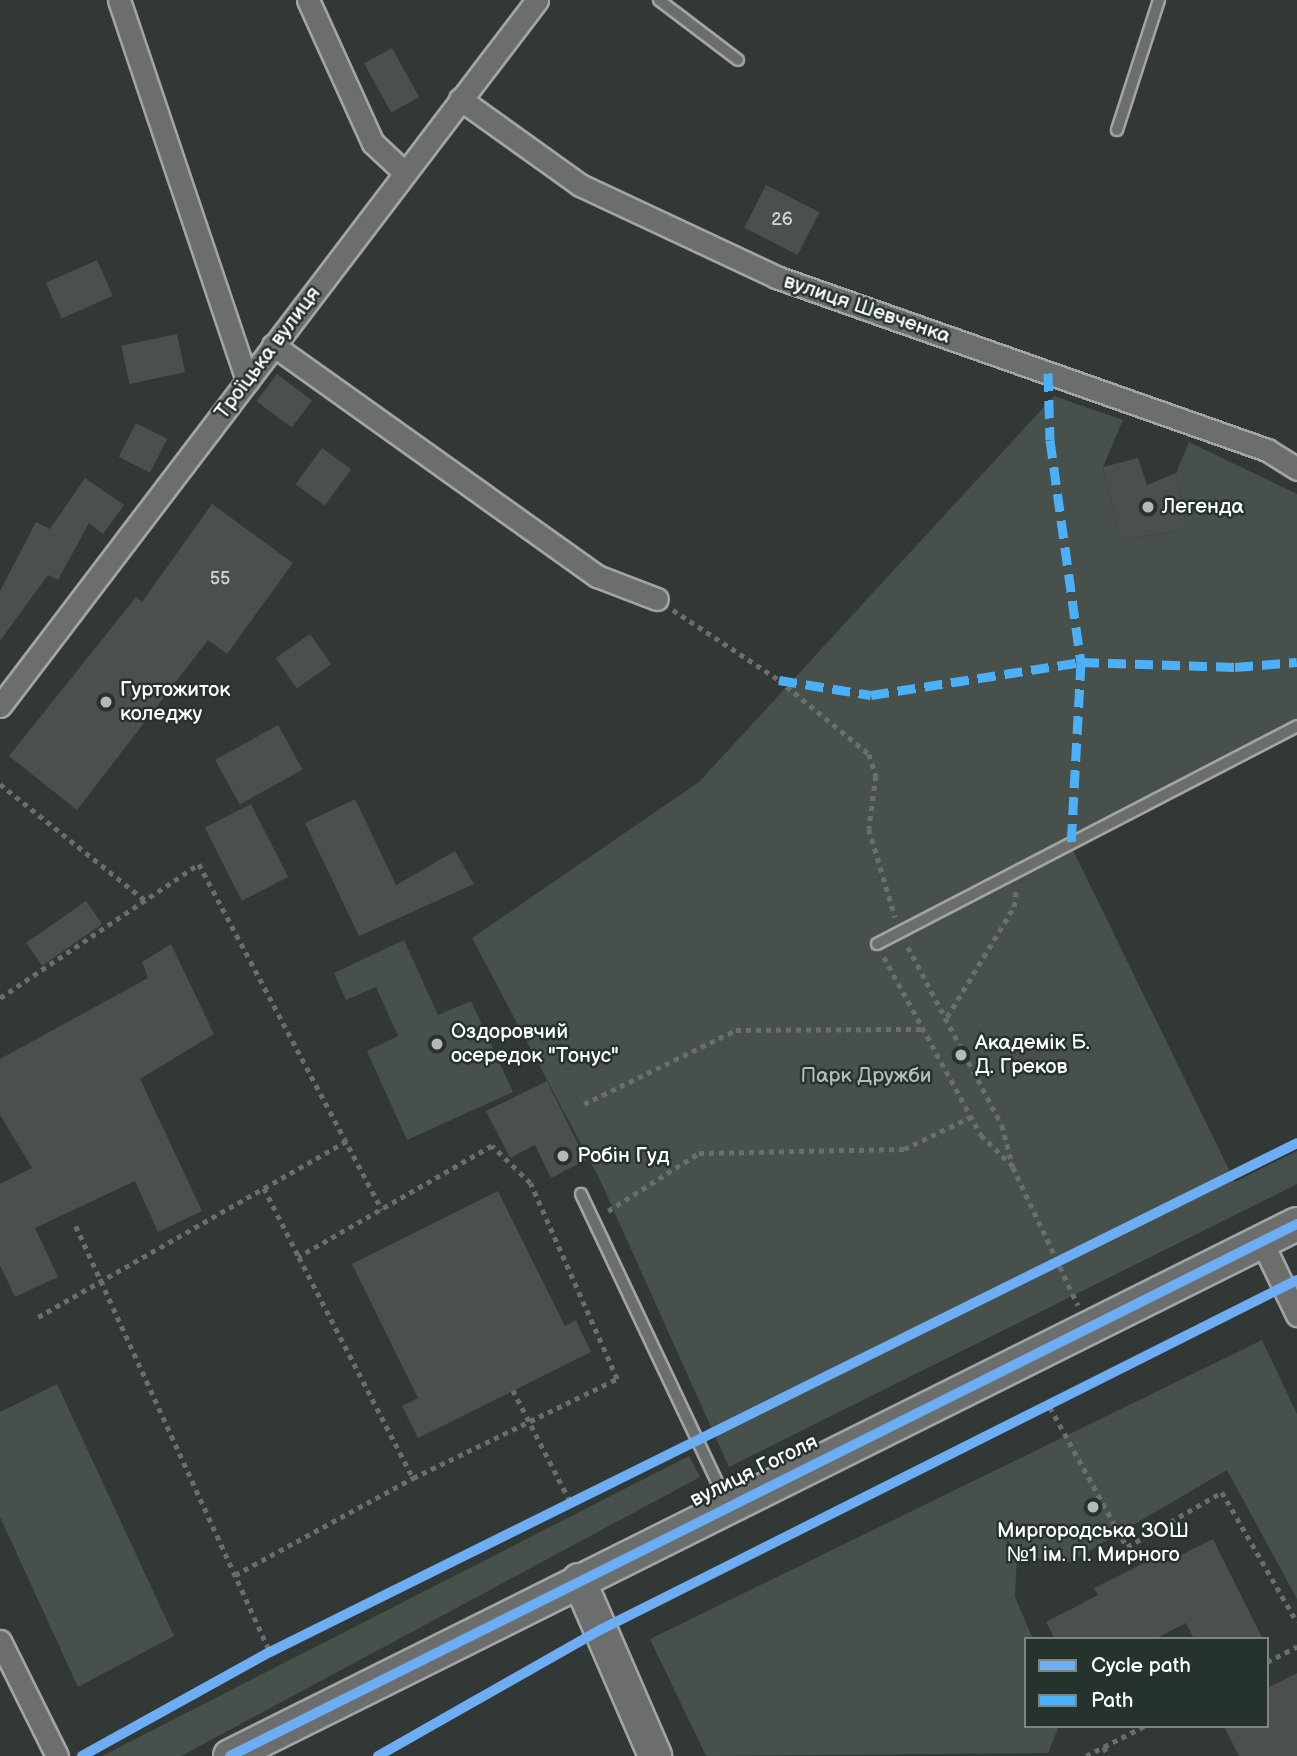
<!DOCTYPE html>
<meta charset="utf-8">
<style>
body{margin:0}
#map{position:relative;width:1297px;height:1756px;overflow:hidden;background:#323835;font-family:"Balsamiq Sans",sans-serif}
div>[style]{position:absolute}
.green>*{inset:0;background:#47504b}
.building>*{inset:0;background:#4b4f4d;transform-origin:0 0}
.path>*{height:4.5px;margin-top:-2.25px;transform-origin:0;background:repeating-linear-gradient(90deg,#6a6e6c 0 5px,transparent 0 10px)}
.roads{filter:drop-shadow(2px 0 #a3a5a4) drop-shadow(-2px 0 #a3a5a4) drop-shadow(0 2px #a3a5a4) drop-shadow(0 -2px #a3a5a4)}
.lane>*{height:10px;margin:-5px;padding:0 5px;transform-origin:5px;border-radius:5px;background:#6b6e6d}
.street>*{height:21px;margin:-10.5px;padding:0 10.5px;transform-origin:10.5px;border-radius:10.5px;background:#6b6e6d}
.secondary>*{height:32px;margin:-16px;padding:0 16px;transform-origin:16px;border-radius:16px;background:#6b6e6d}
.quiet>*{height:9px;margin-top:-4.5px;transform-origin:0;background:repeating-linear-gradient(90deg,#4cb0f7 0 18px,transparent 0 27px)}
.cycleway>*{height:10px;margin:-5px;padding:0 5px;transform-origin:5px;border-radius:5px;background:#6dadf4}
.dots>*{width:19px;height:19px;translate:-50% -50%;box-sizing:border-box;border:4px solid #26332d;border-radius:50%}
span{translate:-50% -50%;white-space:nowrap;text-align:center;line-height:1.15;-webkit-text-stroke:5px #26332d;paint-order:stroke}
.number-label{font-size:18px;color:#d2d3d2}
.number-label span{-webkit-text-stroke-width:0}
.street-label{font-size:21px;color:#fff}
.poi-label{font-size:21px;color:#fff}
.left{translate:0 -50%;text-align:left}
.park-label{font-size:21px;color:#b7bbb9}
.legend{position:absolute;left:1024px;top:1637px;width:245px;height:91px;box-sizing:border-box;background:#26332d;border:2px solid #7d8581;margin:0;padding:9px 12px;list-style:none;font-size:21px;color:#fff}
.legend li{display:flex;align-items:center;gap:14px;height:35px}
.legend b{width:35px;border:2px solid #7d8581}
</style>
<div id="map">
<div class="green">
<div style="clip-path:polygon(1054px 396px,1123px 420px,1103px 467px,1121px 540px,1187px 529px,1176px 473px,1189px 442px,1297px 494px,1297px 723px,1071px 846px,1235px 1182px,1297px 1151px,1297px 1184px,729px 1467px,600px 1180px,472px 938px,699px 782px)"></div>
<div style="clip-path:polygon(404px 940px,438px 1015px,471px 1001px,513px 1092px,407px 1140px,367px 1051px,398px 1036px,376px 987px,346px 1000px,334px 973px)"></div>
<div style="clip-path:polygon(1262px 1340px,1297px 1414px,1297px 1599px,1227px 1470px,1070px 1562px,1017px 1557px,1015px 1597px,1033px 1639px,1026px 1639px,1026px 1726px,1059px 1726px,1048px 1753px,706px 1756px,650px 1639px)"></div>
<div style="clip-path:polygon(57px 1384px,174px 1636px,78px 1687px,0 1517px,0 1412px)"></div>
<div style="clip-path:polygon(689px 1456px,700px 1477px,181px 1756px,102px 1756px)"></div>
</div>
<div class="building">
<div style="left:392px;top:48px;width:56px;height:32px;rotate:61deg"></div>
<div style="left:766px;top:185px;width:60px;height:48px;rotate:27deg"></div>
<div style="left:97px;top:260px;width:39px;height:56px;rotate:66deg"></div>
<div style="left:177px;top:334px;width:39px;height:57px;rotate:78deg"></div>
<div style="left:277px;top:374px;width:44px;height:34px;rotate:37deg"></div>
<div style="left:136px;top:423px;width:35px;height:38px;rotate:27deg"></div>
<div style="left:322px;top:448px;width:36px;height:45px;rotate:36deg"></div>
<div style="clip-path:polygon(1138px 458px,1147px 485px,1176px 473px,1187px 529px,1121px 540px,1103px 467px)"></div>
<div style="clip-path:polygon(85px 478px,124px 505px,103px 534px,89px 523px,58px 580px,48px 575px,0 641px,0 591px,36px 522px,50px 529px)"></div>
<div style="clip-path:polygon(212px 504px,293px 563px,227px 654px,208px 640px,77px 810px,9px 756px,136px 597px,142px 602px)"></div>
<div style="left:310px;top:634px;width:37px;height:42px;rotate:55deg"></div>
<div style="left:278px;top:725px;width:51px;height:72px;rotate:61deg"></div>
<div style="clip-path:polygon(355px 799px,396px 885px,455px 851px,474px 884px,359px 936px,305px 823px)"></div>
<div style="left:251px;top:804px;width:82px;height:52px;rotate:63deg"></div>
<div style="left:86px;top:901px;width:28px;height:73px;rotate:55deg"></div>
<div style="clip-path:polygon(171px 944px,214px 1034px,140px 1079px,202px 1211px,158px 1232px,135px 1181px,35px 1228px,58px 1277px,15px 1297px,0 1265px,0 1184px,32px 1168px,0 1115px,0 1059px,148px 978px,142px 962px)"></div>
<div style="clip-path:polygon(547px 1081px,586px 1160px,551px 1178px,535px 1145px,510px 1158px,486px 1111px)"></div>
<div style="clip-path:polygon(498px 1191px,565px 1326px,576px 1320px,591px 1352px,418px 1438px,402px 1406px,418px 1398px,352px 1264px)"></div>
<div style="clip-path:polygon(1213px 1539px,1263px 1639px,1194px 1639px,1186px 1623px,1155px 1639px,1055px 1639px,1046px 1622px,1098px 1595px,1094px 1588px,1158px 1556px,1162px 1564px)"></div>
<div style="clip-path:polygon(1297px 1673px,1297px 1756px,1239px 1756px,1224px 1726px,1267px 1726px,1267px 1688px)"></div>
</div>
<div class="path">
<div style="left:673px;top:610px;width:127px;rotate:33.4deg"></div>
<div style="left:779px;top:680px;width:117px;rotate:39.4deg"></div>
<div style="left:869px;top:754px;width:23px;rotate:72deg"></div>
<div style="left:876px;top:776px;width:53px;rotate:97.5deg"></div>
<div style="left:869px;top:829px;width:92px;rotate:73.5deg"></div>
<div style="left:0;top:784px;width:186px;rotate:38.7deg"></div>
<div style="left:908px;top:947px;width:201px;rotate:62.2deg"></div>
<div style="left:1002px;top:1125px;width:43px;rotate:75.3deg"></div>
<div style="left:1013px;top:1167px;width:153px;rotate:64.8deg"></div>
<div style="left:884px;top:957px;width:203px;rotate:61.4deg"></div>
<div style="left:981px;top:1135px;width:45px;rotate:44.1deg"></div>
<div style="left:0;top:998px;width:240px;rotate:-34deg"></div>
<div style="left:199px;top:864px;width:391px;rotate:62.1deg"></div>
<div style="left:947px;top:1017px;width:129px;rotate:-58.7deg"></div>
<div style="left:1014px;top:907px;width:16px;rotate:-83deg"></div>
<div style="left:584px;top:1104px;width:169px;rotate:-26deg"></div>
<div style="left:736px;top:1030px;width:188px;rotate:-0.3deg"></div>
<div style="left:264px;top:1188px;width:77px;rotate:63.1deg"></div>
<div style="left:299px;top:1257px;width:249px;rotate:62.7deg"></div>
<div style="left:413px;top:1478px;width:227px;rotate:-25.9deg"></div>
<div style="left:617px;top:1379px;width:214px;rotate:-113.9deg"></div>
<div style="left:530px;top:1183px;width:53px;rotate:-135.8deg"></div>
<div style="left:492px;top:1146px;width:223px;rotate:150.1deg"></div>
<div style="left:608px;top:1211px;width:108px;rotate:-32.5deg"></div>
<div style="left:699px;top:1153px;width:205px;rotate:-1.1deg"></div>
<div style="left:904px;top:1149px;width:74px;rotate:-25.5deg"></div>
<div style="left:76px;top:1226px;width:468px;rotate:65.5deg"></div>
<div style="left:38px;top:1317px;width:356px;rotate:-29.7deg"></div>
<div style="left:513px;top:1390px;width:127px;rotate:62.8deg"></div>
<div style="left:1050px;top:1407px;width:160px;rotate:61.2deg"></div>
<div style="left:1127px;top:1547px;width:110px;rotate:-30.1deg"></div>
<div style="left:1222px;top:1492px;width:150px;rotate:60deg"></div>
<div style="left:235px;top:1575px;width:203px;rotate:-28.6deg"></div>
<div style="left:1267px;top:1662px;width:34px;rotate:-27deg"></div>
<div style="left:1104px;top:1747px;width:10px;rotate:66deg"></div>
<div style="left:1086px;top:1756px;width:65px;rotate:-27.3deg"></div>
</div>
<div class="roads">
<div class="lane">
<div style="left:659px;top:0;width:99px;rotate:37.2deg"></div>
<div style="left:1117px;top:130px;width:137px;rotate:-72.1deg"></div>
<div style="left:877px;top:944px;width:473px;rotate:-27.4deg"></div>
<div style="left:581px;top:1194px;width:344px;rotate:64.7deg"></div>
</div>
<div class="street">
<div style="left:119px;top:0;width:402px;rotate:71.4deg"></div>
<div style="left:308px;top:0;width:157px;rotate:65.6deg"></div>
<div style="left:373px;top:143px;width:42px;rotate:43.1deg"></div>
<div style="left:460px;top:99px;width:148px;rotate:35.6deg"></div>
<div style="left:580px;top:185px;width:217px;rotate:25.1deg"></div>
<div style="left:776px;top:277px;width:521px;rotate:19.41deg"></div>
<div style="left:1267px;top:450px;width:36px;rotate:32deg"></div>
<div style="left:273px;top:345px;width:398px;rotate:35.5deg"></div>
<div style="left:597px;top:576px;width:64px;rotate:21deg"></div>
<div style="left:0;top:706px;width:887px;rotate:-52.74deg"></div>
<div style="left:1262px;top:1242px;width:81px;rotate:64.4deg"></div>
<div style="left:0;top:1641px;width:128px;rotate:63.6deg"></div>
</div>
<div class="secondary">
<div style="left:579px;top:1580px;width:192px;rotate:66.6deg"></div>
<div style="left:230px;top:1756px;width:1192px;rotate:-26.5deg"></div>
</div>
</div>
<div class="quiet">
<div style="left:1048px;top:373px;width:67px;rotate:88.3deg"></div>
<div style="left:1050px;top:440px;width:224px;rotate:82.1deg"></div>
<div style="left:1081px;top:662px;width:184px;rotate:93.1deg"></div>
<div style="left:779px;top:680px;width:93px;rotate:9.3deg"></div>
<div style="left:871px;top:695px;width:213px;rotate:-8.9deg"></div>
<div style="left:1081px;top:662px;width:154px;rotate:1.9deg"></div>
<div style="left:1235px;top:667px;width:62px;rotate:-4.6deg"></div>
</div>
<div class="cycleway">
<div style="left:82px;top:1756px;width:215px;rotate:-29deg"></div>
<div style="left:270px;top:1652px;width:1146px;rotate:-26.36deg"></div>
<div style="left:230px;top:1756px;width:1192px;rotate:-26.5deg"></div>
<div style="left:378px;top:1756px;width:255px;rotate:-29.6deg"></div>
<div style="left:600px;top:1630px;width:780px;rotate:-26.66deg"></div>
</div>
<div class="dots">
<div style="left:1148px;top:507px;background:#b7b9b8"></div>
<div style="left:106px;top:702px;background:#b7b9b8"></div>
<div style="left:437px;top:1044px;background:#b7b9b8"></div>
<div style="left:961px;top:1055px;background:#b7b9b8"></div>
<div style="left:563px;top:1156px;background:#b7b9b8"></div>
<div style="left:1093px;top:1507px;background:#b7b9b8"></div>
</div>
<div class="number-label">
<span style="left:782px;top:220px">26</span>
<span style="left:220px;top:579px">55</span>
</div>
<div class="street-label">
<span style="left:867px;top:309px;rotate:19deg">вулиця Шевченка</span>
<span style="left:268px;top:353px;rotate:-53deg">Троїцька вулиця</span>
<span style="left:754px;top:1471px;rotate:-26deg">вулиця Гоголя</span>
</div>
<div class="poi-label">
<span class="left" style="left:1162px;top:507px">Легенда</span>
<span class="left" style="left:120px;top:702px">Гуртожиток<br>коледжу</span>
<span class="left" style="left:451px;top:1044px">Оздоровчий<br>осередок "Тонус"</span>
<span class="left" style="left:975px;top:1055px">Академік Б.<br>Д. Греков</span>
<span class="left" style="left:577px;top:1156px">Робін Гуд</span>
<span style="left:1093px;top:1543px">Миргородська ЗОШ<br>№1 ім. П. Мирного</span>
</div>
<div class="park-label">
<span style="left:866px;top:1076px">Парк Дружби</span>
</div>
<ul class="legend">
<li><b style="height:9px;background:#6dadf4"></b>Cycle path</li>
<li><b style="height:9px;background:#4cb0f7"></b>Path</li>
</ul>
</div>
